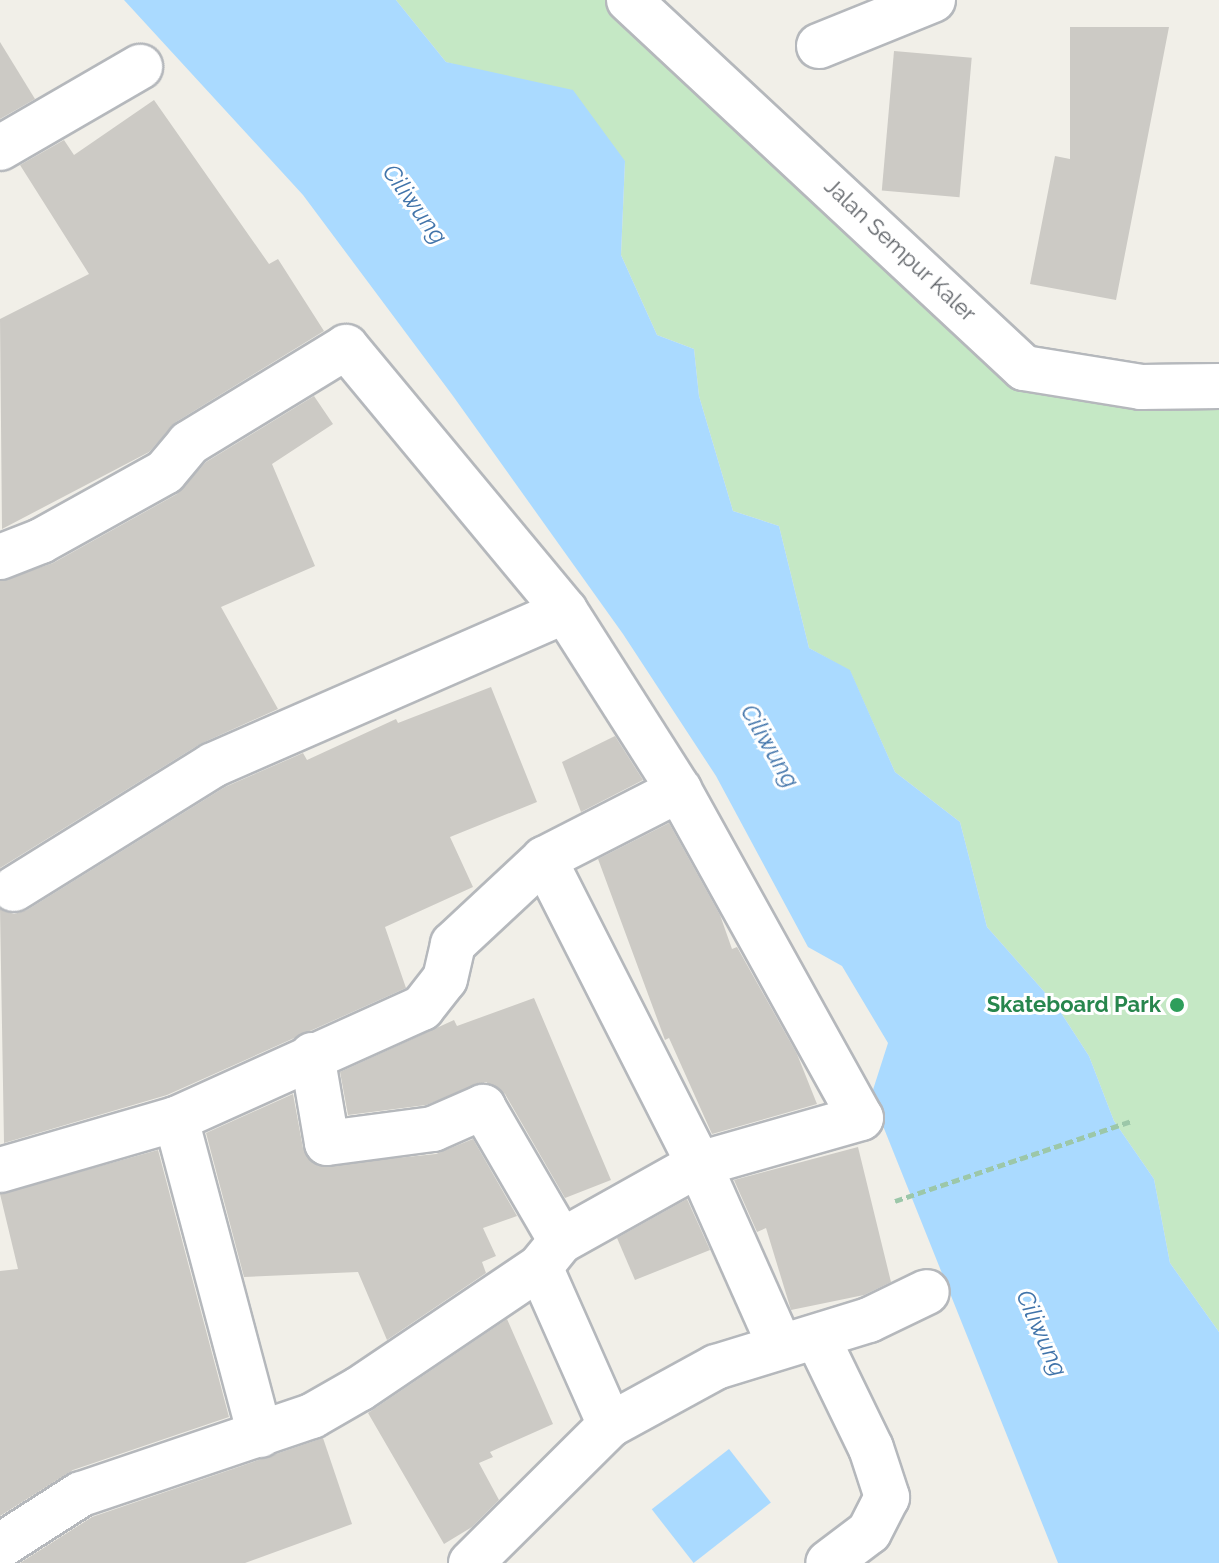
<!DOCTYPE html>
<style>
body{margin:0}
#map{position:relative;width:1219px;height:1563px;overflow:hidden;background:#f1efe8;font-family:Raleway,sans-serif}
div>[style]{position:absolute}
.green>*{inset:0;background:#c5e8c5}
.water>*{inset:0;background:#aadaff;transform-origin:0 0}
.building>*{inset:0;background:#cccac5;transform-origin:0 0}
.path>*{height:5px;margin-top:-2.5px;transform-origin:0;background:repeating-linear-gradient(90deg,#9cc7a9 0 8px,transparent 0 12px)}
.roads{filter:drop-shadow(2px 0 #b5b8bc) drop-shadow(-2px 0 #b5b8bc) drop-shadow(0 2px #b5b8bc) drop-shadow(0 -2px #b5b8bc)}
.minor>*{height:44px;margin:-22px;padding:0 22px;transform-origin:22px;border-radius:22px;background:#fff}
.dots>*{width:22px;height:22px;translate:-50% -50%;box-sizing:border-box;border:4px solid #fff;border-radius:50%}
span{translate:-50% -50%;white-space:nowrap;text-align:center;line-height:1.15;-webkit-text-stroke:6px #fff;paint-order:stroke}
.street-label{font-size:22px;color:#5f6368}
.leisure-label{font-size:22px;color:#27864d;font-weight:700}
.right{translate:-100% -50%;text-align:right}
.water-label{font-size:24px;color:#4174aa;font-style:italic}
</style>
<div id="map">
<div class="green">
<div style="clip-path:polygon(396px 0,627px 0,1024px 368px,1219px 386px,1219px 1332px,1170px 1263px,1154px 1179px,1114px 1121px,1089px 1056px,1056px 1005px,987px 927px,960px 822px,895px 772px,850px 671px,809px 648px,779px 526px,733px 511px,699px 396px,694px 349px,657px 335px,621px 255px,625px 161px,494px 76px,446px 62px)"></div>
</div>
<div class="water">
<div style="clip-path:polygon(124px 0,396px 0,446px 62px,573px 90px,625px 161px,621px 255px,657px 335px,694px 349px,699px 396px,733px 511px,779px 526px,809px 648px,850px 670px,895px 772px,960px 822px,987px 927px,1056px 1005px,1089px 1056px,1114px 1121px,1154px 1179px,1170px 1263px,1219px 1332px,1219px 1563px,1058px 1563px,871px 1096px,888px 1043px,842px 966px,808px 947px,716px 776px,623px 634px,453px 396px,303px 195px)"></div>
<div style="left:729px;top:1449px;width:68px;height:98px;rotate:52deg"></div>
</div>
<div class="building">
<div style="clip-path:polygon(1070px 27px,1169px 27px,1116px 300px,1030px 284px,1055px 156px,1070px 159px)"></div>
<div style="clip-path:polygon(0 42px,35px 99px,0 119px)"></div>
<div style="left:894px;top:51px;width:78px;height:140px;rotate:5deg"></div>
<div style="clip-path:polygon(154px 100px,269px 264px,278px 259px,324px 331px,176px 422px,149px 452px,2px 529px,0 319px,89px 274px,20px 165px,64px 140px,74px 155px)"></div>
<div style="clip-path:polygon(314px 396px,333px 424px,272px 464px,315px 566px,221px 607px,278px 709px,200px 744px,0 868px,0 581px,53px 563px,177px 494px,206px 462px)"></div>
<div style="clip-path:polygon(491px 687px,537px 802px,450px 837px,473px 887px,385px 927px,406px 988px,167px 1095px,4px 1143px,0 909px,14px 914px,27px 910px,225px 787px,303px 753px,307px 760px,396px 719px,398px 723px)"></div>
<div style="clip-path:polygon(615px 736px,643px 780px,581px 812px,562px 762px)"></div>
<div style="clip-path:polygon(669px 823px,720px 915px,732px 949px,737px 947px,797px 1054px,817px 1104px,712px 1134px,669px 1038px,665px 1040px,598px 859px)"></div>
<div style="clip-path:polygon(534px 998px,611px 1180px,565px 1198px,505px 1094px,486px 1082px,426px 1105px,348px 1115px,340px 1072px,454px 1020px,457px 1026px)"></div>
<div style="clip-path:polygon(293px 1094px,303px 1148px,318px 1166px,436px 1154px,473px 1139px,517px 1216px,483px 1228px,496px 1256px,482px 1262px,486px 1273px,387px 1340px,358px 1272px,244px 1277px,206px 1133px)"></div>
<div style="clip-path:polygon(858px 1147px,891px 1282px,864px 1295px,791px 1310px,766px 1228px,757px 1232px,734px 1180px)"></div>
<div style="clip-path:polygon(158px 1150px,229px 1417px,73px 1470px,0 1516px,0 1271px,18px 1269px,0 1194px)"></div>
<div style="clip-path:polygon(687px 1199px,710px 1250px,635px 1280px,617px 1238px)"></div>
<div style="clip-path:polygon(507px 1319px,553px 1424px,490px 1452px,493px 1457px,479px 1463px,499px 1500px,472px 1527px,444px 1544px,368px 1413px)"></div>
<div style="clip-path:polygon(323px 1438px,352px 1524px,245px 1563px,20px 1563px,92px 1517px)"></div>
</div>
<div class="path">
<div style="left:895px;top:1201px;width:250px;rotate:-18.7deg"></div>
</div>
<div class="roads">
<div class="minor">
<div style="left:629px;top:0;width:540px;rotate:42.97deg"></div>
<div style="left:1024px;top:368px;width:119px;rotate:9.2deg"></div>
<div style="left:1141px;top:387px;width:78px;rotate:-0.7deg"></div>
<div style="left:819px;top:46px;width:123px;rotate:-22deg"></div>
<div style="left:0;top:148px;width:162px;rotate:-30.1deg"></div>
<div style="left:0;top:557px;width:44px;rotate:-21.3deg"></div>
<div style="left:41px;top:541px;width:142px;rotate:-29.1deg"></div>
<div style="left:165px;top:472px;width:38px;rotate:-50deg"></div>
<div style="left:189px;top:443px;width:184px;rotate:-31.4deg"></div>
<div style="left:346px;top:347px;width:343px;rotate:50.3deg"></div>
<div style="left:565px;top:611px;width:212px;rotate:57.5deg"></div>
<div style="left:679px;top:790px;width:375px;rotate:61deg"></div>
<div style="left:861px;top:1118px;width:168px;rotate:164.1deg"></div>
<div style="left:699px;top:1164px;width:158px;rotate:150.8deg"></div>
<div style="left:561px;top:1241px;width:33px;rotate:129deg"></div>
<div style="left:540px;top:1267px;width:218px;rotate:146deg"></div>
<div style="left:359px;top:1389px;width:54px;rotate:150.1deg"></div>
<div style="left:312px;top:1416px;width:244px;rotate:161.3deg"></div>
<div style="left:81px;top:1494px;width:96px;rotate:147.3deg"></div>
<div style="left:544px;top:859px;width:342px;rotate:63.1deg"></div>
<div style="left:699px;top:1164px;width:199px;rotate:66deg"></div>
<div style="left:14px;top:889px;width:234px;rotate:-31.9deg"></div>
<div style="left:213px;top:765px;width:384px;rotate:-23.6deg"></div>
<div style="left:312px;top:1055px;width:89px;rotate:80.3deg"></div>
<div style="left:327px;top:1143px;width:107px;rotate:-7.5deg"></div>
<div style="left:433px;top:1129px;width:55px;rotate:-23.7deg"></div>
<div style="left:483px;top:1107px;width:155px;rotate:59.8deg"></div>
<div style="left:176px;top:1119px;width:327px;rotate:75.1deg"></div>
<div style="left:0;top:1170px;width:183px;rotate:-16.2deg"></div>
<div style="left:176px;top:1119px;width:270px;rotate:-24.3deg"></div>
<div style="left:422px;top:1008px;width:37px;rotate:-52deg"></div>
<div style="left:445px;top:979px;width:36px;rotate:-77deg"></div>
<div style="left:453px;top:944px;width:125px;rotate:-43deg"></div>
<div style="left:544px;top:859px;width:152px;rotate:-27.1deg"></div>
<div style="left:540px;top:1267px;width:173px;rotate:66.1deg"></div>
<div style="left:817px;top:1337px;width:123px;rotate:64.1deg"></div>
<div style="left:871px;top:1448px;width:52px;rotate:71.9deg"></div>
<div style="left:887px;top:1497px;width:39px;rotate:117deg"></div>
<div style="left:869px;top:1532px;width:51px;rotate:142.9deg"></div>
<div style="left:471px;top:1563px;width:196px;rotate:-44.8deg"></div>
<div style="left:610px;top:1425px;width:121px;rotate:-28.7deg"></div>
<div style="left:716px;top:1367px;width:160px;rotate:-17.1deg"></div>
<div style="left:869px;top:1320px;width:64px;rotate:-25.8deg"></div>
</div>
</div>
<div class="dots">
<div style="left:1177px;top:1005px;background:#2e9e5b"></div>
</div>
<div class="street-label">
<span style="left:900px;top:250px;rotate:43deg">Jalan Sempur Kaler</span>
</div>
<div class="leisure-label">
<span class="right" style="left:1161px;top:1005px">Skateboard Park</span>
</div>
<div class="water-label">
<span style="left:415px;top:204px;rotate:54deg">Ciliwung</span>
<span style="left:770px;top:746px;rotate:60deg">Ciliwung</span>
<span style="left:1042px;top:1333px;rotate:66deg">Ciliwung</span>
</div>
</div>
